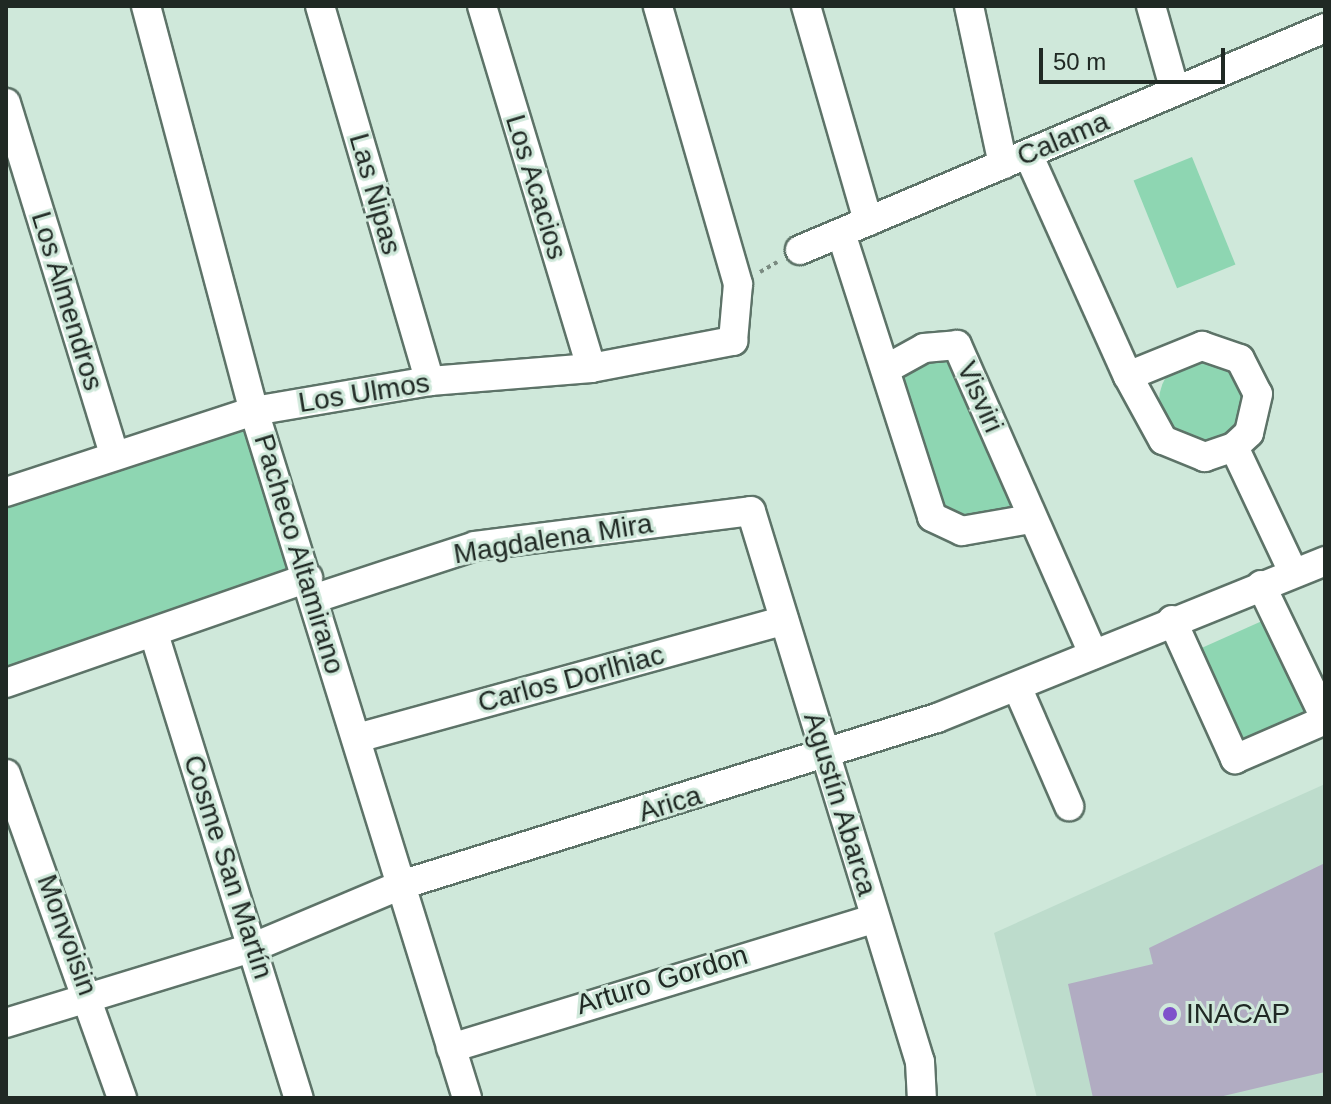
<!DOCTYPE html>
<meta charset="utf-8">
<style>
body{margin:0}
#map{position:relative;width:1331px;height:1104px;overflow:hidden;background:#cfe8da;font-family:Helvetica,sans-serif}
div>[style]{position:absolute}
.built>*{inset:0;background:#bddccc}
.green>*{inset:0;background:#8ed6b2;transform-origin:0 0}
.round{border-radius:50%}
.building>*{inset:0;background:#b1acc2}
.path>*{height:4px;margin-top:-2px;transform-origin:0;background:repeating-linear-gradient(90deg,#7a8b81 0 4px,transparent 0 8px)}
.roads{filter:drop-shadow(2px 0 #5d7368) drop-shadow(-2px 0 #5d7368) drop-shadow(0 2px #5d7368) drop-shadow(0 -2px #5d7368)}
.minor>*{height:28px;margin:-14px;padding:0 14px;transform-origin:14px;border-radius:14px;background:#fff}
.dots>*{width:22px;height:22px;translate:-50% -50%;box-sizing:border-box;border:4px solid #cfe8da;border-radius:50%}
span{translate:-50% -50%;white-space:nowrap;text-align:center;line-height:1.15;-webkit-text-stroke:6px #cfe8da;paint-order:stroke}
.street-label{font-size:28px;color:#202924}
.poi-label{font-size:28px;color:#202924}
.left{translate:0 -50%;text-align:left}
.frame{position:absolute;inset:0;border:8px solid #202924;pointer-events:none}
.scale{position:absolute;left:1039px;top:48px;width:186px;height:36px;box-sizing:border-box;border:4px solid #202924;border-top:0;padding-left:10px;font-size:24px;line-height:28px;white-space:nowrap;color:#202924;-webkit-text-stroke:6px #cfe8da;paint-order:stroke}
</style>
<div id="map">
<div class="built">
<div style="clip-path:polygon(1325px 784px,1325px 1098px,1037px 1098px,994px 933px)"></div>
</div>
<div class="green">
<div style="left:1192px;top:157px;width:116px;height:63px;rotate:68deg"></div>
<div style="clip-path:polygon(924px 348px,952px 352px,1015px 500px,1004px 520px,932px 517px,899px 374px)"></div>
<div class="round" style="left:1159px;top:357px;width:88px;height:88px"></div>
<div style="clip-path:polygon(254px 411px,308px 578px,6px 682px,6px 494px)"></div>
<div style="left:1271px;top:617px;width:112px;height:84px;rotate:66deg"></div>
</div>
<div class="building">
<div style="clip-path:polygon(1325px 863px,1325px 1072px,1215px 1098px,1093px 1098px,1068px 984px,1153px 964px,1149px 948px)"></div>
</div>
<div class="path">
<div style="left:760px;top:272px;width:20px;rotate:-30deg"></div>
</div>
<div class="roads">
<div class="minor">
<div style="left:146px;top:6px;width:419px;rotate:75.1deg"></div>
<div style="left:254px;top:411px;width:719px;rotate:72.77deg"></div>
<div style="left:320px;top:6px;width:391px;rotate:73.7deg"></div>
<div style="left:482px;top:6px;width:378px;rotate:73.2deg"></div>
<div style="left:806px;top:6px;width:224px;rotate:73.9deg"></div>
<div style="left:969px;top:6px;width:162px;rotate:77.9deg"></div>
<div style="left:1151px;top:6px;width:88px;rotate:74.2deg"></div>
<div style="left:6px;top:103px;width:367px;rotate:72.9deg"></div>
<div style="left:1028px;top:154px;width:243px;rotate:65.8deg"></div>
<div style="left:841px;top:233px;width:298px;rotate:72.2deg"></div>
<div style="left:932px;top:517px;width:33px;rotate:25deg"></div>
<div style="left:962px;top:531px;width:70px;rotate:-9.9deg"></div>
<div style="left:800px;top:250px;width:570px;rotate:-22.92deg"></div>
<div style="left:1202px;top:346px;width:40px;rotate:18.9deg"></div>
<div style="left:1240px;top:359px;width:39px;rotate:63deg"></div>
<div style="left:1258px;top:394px;width:40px;rotate:103deg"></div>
<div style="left:1249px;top:433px;width:21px;rotate:137deg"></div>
<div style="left:1234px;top:447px;width:31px;rotate:161deg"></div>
<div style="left:1205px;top:457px;width:45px;rotate:-158deg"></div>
<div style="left:1163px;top:440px;width:73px;rotate:-118.7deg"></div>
<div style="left:1128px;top:376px;width:80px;rotate:-22.1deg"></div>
<div style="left:886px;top:369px;width:43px;rotate:-28.9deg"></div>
<div style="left:924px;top:348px;width:33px;rotate:-5deg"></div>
<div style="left:957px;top:345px;width:338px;rotate:66.2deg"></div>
<div style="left:1234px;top:447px;width:138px;rotate:64.7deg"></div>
<div style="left:6px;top:492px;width:261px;rotate:-18.1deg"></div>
<div style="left:254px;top:411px;width:179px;rotate:-9.7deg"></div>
<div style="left:430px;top:381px;width:162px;rotate:-4.6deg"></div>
<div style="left:591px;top:368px;width:145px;rotate:-10.8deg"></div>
<div style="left:733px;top:341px;width:57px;rotate:-85deg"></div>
<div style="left:738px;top:284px;width:289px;rotate:-106.1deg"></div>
<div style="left:1261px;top:585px;width:148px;rotate:64.3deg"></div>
<div style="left:313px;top:599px;width:170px;rotate:-18.1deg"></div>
<div style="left:475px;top:546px;width:278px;rotate:-7.2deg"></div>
<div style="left:751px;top:511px;width:576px;rotate:72.95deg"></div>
<div style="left:920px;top:1062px;width:36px;rotate:87deg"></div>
<div style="left:1172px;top:620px;width:153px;rotate:65.6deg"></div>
<div style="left:1235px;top:759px;width:98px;rotate:-23.4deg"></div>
<div style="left:155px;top:637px;width:483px;rotate:72.7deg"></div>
<div style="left:6px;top:683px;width:320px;rotate:-19.2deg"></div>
<div style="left:1018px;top:689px;width:128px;rotate:66.4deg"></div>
<div style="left:357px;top:738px;width:443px;rotate:-15.4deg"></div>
<div style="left:6px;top:774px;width:344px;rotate:70.3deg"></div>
<div style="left:6px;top:1023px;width:259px;rotate:-17deg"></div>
<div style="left:254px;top:947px;width:160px;rotate:-22.9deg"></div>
<div style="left:401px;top:885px;width:561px;rotate:-17.31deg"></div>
<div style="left:937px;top:718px;width:419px;rotate:-22deg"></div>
<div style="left:451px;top:1048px;width:443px;rotate:-17deg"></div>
</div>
</div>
<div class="dots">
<div style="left:1170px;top:1014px;background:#7f52cb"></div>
</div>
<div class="street-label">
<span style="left:1063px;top:139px;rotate:-23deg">Calama</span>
<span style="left:536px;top:187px;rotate:73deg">Los Acacios</span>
<span style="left:375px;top:194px;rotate:74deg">Las Ñipas</span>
<span style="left:67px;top:301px;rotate:73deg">Los Almendros</span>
<span style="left:364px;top:393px;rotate:-9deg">Los Ulmos</span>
<span style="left:980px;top:397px;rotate:66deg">Visviri</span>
<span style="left:553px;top:539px;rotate:-9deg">Magdalena Mira</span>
<span style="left:299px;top:554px;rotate:73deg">Pacheco Altamirano</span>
<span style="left:571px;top:679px;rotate:-15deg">Carlos Dorlhiac</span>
<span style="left:670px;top:804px;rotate:-17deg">Arica</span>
<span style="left:840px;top:804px;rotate:73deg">Agustín Abarca</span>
<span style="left:228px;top:867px;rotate:72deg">Cosme San Martín</span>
<span style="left:67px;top:935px;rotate:70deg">Monvoisin</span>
<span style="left:662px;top:980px;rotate:-17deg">Arturo Gordon</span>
</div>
<div class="poi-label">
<span class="left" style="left:1186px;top:1014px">INACAP</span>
</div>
<div class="frame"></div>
<div class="scale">50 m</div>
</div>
